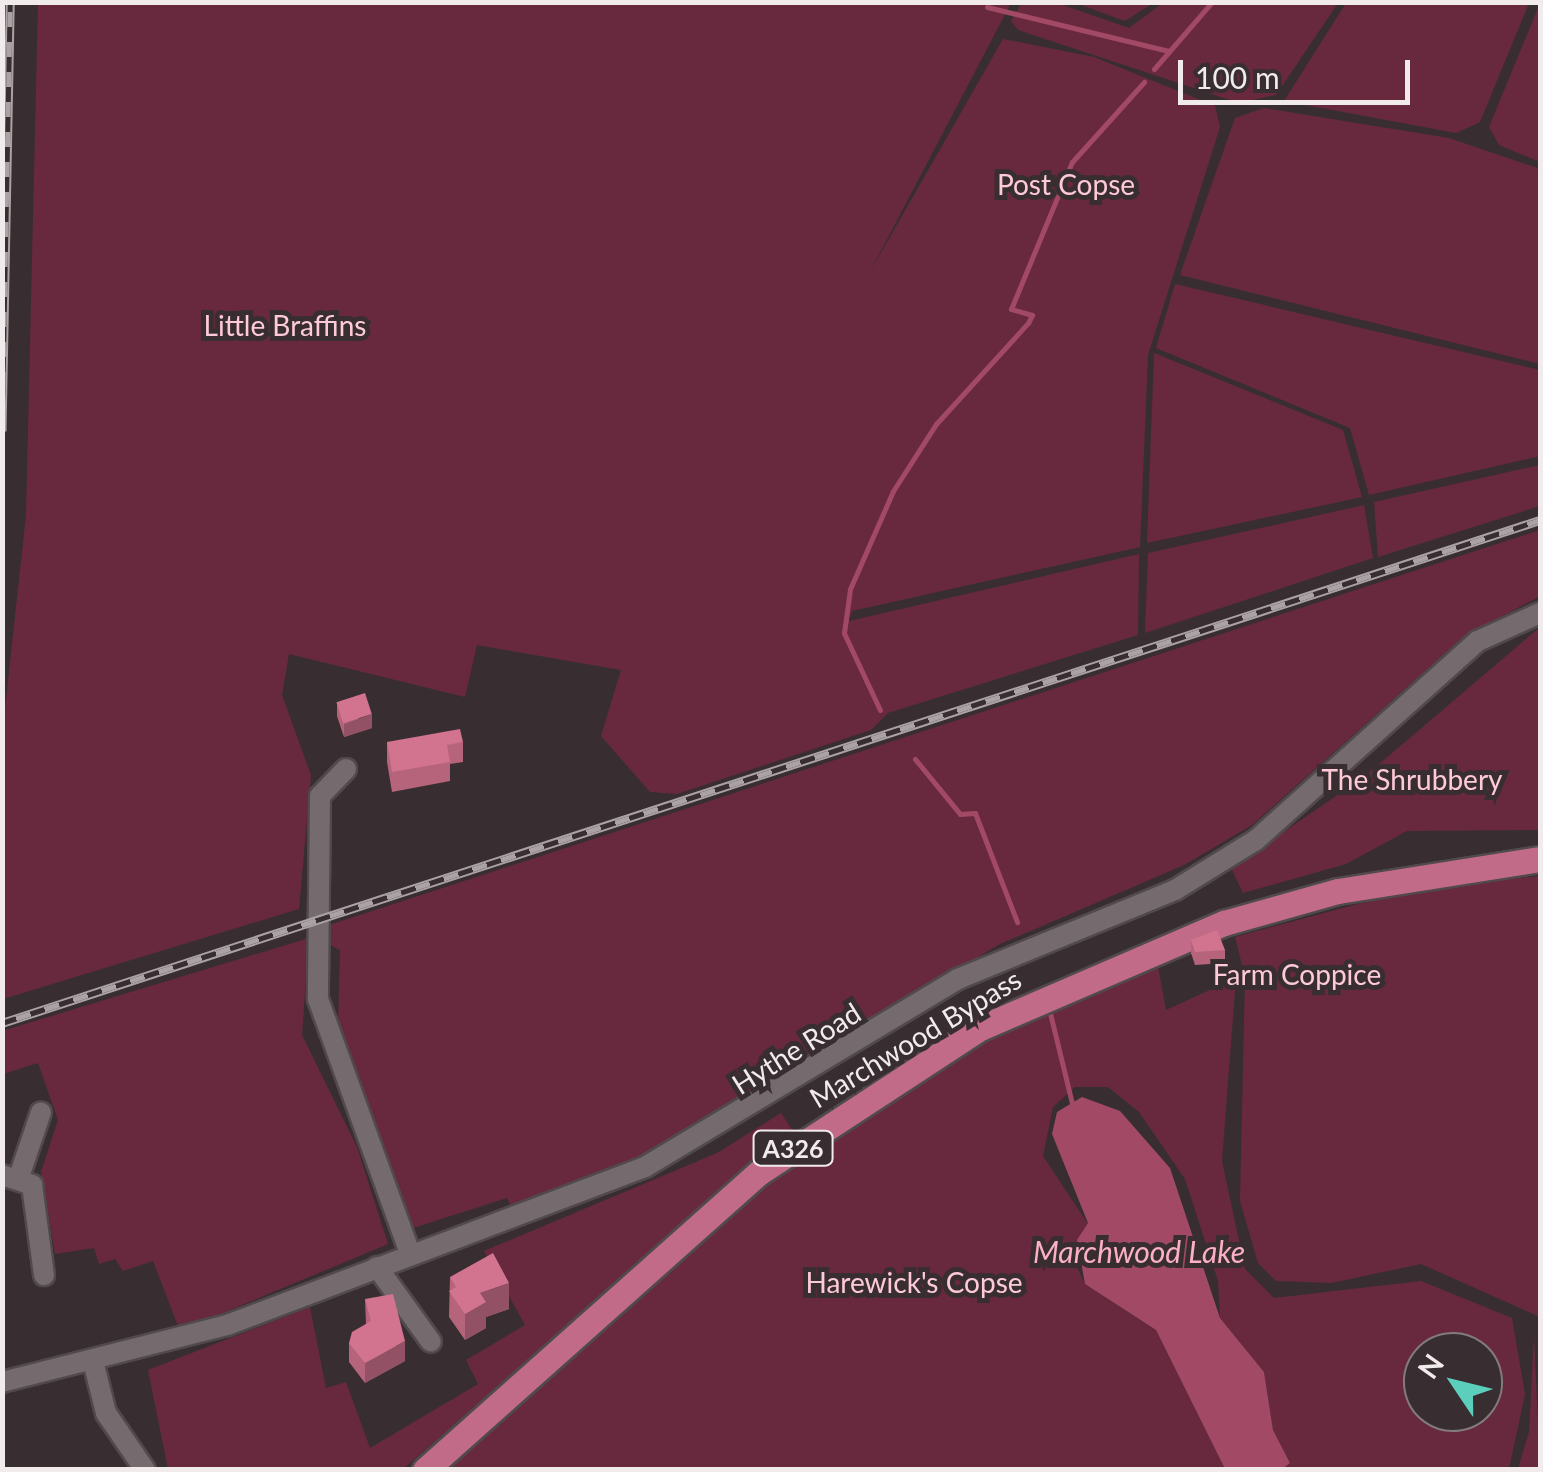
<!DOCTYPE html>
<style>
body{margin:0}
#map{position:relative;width:1543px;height:1472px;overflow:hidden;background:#382e31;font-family:Lato,sans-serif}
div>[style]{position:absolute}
.green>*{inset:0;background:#68293e}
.water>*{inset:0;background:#a24966}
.stream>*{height:5px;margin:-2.5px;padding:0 2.5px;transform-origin:2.5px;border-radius:2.5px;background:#a24966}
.roads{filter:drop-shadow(2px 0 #514a4c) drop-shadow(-2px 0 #514a4c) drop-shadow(0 2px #514a4c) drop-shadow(0 -2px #514a4c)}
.minor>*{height:20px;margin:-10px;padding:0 10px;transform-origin:10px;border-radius:10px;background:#756a6d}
.major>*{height:25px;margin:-12.5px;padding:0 12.5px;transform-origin:12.5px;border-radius:12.5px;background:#c26b88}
.rail>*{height:9px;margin-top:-4.5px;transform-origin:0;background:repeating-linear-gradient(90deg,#382e31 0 15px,#aaa2a4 0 30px);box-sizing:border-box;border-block:2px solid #aaa2a4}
.wall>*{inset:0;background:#b5647c}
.shaded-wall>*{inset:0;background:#935165}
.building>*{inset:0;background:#d27490;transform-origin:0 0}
span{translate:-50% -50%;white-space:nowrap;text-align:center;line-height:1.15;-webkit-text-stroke:10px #382e31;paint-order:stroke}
.shield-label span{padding:2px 8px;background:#382e31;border:2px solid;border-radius:8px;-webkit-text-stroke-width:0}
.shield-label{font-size:25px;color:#f1ebec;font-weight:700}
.park-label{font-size:28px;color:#fecad7}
.street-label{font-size:28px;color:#f1ebec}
.water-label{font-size:30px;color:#fbb0c4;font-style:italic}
.frame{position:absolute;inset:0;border:5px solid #f1ebec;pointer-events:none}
.north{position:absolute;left:1403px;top:1332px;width:100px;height:100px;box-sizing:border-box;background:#382e31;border:2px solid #827a7c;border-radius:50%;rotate:305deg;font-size:28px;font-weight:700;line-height:40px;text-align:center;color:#f1ebec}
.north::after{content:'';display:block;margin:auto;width:35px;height:45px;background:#5bcebc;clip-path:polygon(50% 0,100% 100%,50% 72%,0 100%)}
.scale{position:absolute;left:1178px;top:60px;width:232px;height:45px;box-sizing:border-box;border:5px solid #f1ebec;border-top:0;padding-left:12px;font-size:30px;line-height:35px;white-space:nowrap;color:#f1ebec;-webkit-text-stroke:8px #382e31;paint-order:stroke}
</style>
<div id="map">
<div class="green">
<div style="clip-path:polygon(1022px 2px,1057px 3px,1129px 28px,1163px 3px,1338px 3px,1276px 95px,1239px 103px,1018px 30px,1011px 21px)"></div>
<div style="clip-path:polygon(38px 3px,1011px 3px,870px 272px,1003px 39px,1094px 57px,1215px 106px,1220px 127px,1148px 355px,1140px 547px,852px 611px,849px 621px,1139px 554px,1138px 635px,888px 713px,871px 730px,677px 794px,650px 792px,601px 736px,621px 670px,477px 645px,465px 697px,289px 654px,282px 695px,311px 775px,299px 909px,3px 999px,2px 736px,26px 515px)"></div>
<div style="clip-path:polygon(1076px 3px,1153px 3px,1125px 21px)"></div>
<div style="clip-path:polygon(1346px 3px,1346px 2px,1529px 3px,1480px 122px,1456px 133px,1284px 101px)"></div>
<div style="clip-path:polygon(1540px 3px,1540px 162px,1499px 145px,1489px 127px)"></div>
<div style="clip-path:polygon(1264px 108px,1449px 138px,1540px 169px,1540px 364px,1180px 275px,1235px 118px)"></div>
<div style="clip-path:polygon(1175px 284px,1540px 370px,1540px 456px,1369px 495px,1350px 428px,1156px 348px)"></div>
<div style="clip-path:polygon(1154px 353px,1343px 430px,1362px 497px,1147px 543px)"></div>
<div style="clip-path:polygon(1540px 465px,1540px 506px,1378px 557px,1374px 502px)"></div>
<div style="clip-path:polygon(1364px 505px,1373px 558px,1145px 633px,1148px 553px)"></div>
<div style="clip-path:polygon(1540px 530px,1540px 596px,1461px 639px,1252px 825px,1184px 865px,1000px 944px,640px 1157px,513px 1210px,507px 1198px,413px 1228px,338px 1026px,340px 950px,328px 944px,326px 926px)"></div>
<div style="clip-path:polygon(1540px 627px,1540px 830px,1407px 831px,1346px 864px,1243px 893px,1231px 868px,1364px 777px)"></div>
<div style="clip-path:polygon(1540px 876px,1540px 1317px,1421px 1264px,1331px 1283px,1276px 1281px,1258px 1263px,1240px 1201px,1245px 977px,1235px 937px,1425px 886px)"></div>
<div style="clip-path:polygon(309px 938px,302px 1035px,357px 1147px,388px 1244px,180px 1331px,153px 1261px,123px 1271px,115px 1259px,99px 1264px,94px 1248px,55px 1254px,41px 1172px,58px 1120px,38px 1063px,3px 1074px,2px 1031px)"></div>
<div style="clip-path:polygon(evenodd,1157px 961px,1166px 1010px,1236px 978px,1222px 1161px,1245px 1269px,1274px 1298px,1421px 1281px,1512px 1318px,1525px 1394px,1509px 1469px,1282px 1469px,1290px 1463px,1273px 1430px,1264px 1372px,1220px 1318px,1218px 1281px,1185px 1179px,1139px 1112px,1108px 1087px,1075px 1087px,1053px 1107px,1043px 1156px,1088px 1224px,1077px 1267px,1085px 1284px,1156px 1330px,1225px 1469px,447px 1470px,771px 1182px,871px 1109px,987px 1038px,1157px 961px,1423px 1352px,1483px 1352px,1483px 1412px,1423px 1412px,1423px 1352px)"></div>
<div style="clip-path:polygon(781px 1113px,793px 1131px,403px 1469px,168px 1469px,148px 1370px,310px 1307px,326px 1388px,346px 1382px,370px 1448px,478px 1384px,466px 1360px,525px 1325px,484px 1251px,717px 1153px)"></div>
<div style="clip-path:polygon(1534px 1336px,1540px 1469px,1518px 1469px,1529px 1432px)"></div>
</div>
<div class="water">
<div style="clip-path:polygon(1082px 1097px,1120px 1111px,1170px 1168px,1220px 1318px,1264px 1372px,1273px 1430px,1290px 1463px,1282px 1469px,1225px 1469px,1156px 1330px,1085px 1284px,1077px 1240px,1088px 1223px,1052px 1134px,1057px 1112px)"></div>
</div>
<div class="stream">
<div style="left:987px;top:7px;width:187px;rotate:13.6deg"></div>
<div style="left:1154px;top:69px;width:89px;rotate:-49.1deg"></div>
<div style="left:880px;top:710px;width:85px;rotate:-115.1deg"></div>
<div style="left:844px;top:633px;width:44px;rotate:-82.2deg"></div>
<div style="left:850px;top:589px;width:107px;rotate:-66.3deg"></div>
<div style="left:893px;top:491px;width:80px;rotate:-57.3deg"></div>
<div style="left:936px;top:424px;width:137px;rotate:-47.7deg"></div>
<div style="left:1028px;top:323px;width:9px;rotate:-63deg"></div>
<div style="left:1032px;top:315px;width:22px;rotate:-164deg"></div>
<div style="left:1011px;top:309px;width:159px;rotate:-67.5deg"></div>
<div style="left:1072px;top:162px;width:108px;rotate:-48deg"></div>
<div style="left:915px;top:759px;width:71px;rotate:50.7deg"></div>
<div style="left:960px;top:814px;width:15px;rotate:-4deg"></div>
<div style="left:975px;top:813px;width:117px;rotate:68.9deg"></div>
<div style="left:1049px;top:1009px;width:97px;rotate:76.3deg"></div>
</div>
<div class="roads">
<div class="minor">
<div style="left:346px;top:769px;width:37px;rotate:134deg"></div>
<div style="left:320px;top:796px;width:203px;rotate:90.6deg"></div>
<div style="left:318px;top:999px;width:270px;rotate:70.1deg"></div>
<div style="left:20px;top:1174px;width:65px;rotate:-71.3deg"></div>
<div style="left:2px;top:1175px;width:32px;rotate:18deg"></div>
<div style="left:32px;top:1185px;width:91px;rotate:82.4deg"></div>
<div style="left:377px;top:1267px;width:92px;rotate:54.2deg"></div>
<div style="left:93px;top:1361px;width:54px;rotate:76deg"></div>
<div style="left:106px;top:1413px;width:69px;rotate:55.6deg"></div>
<div style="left:2px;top:1382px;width:232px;rotate:-14.2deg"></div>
<div style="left:227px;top:1325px;width:447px;rotate:-20.7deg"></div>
<div style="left:645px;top:1167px;width:365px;rotate:-31deg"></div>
<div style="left:958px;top:979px;width:235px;rotate:-22.3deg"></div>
<div style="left:1175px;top:890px;width:95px;rotate:-31.7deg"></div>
<div style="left:1256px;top:840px;width:298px;rotate:-41.9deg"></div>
<div style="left:1478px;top:641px;width:68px;rotate:-24.3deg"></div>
</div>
<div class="major">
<div style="left:425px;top:1470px;width:448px;rotate:-41.7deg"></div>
<div style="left:760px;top:1172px;width:263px;rotate:-33.2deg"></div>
<div style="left:980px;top:1028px;width:266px;rotate:-23.3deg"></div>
<div style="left:1224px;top:923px;width:118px;rotate:-15.7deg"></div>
<div style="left:1338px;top:891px;width:205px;rotate:-9deg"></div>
</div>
</div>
<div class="rail">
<div style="left:2px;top:431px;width:429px;rotate:-88.9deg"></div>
<div style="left:2px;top:1023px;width:1618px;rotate:-18.11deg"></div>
</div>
<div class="wall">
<div style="clip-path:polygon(337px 703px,372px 728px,344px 737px,337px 716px)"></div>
<div style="clip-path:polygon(387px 742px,463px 742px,463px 762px,450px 764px,450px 781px,392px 792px,387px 762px)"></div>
<div style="clip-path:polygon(1191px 940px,1225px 950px,1225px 963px,1195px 965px,1191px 953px)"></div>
<div style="clip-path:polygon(450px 1277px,509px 1309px,486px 1317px,486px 1328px,465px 1340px,449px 1317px)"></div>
<div style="clip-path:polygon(365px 1299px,405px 1361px,365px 1383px,349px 1362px,349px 1343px,366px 1324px)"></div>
</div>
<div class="shaded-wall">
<div style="clip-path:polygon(372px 714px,372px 728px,344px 737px,344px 724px)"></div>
<div style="clip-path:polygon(509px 1283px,509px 1309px,486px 1317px,486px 1328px,465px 1340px,465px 1314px,480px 1293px)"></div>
<div style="clip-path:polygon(405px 1341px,405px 1361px,365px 1383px,365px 1363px)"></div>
</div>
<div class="building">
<div style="left:365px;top:693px;width:22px;height:30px;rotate:72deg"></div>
<div style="clip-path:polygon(460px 729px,463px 742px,447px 745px,450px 762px,392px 772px,387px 742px)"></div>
<div style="clip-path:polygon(1217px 930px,1225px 950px,1195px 952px,1191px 940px)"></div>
<div style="clip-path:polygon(493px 1253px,509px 1283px,480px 1293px,486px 1302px,465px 1314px,449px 1291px,456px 1287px,450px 1277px)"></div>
<div style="clip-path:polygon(393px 1294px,405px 1341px,365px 1363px,349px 1343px,352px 1332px,371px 1321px,365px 1299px)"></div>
</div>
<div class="shield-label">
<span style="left:793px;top:1148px">A326</span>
</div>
<div class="park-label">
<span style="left:1066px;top:184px">Post Copse</span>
<span style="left:285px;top:325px">Little Braffins</span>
<span style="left:1412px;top:779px">The Shrubbery</span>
<span style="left:1297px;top:974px">Farm Coppice</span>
<span style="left:914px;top:1282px">Harewick's Copse</span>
</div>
<div class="street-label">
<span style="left:915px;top:1038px;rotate:-31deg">Marchwood Bypass</span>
<span style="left:796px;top:1048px;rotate:-32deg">Hythe Road</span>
</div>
<div class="water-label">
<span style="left:1139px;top:1251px">Marchwood Lake</span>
</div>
<div class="frame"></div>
<div class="north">N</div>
<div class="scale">100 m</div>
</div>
